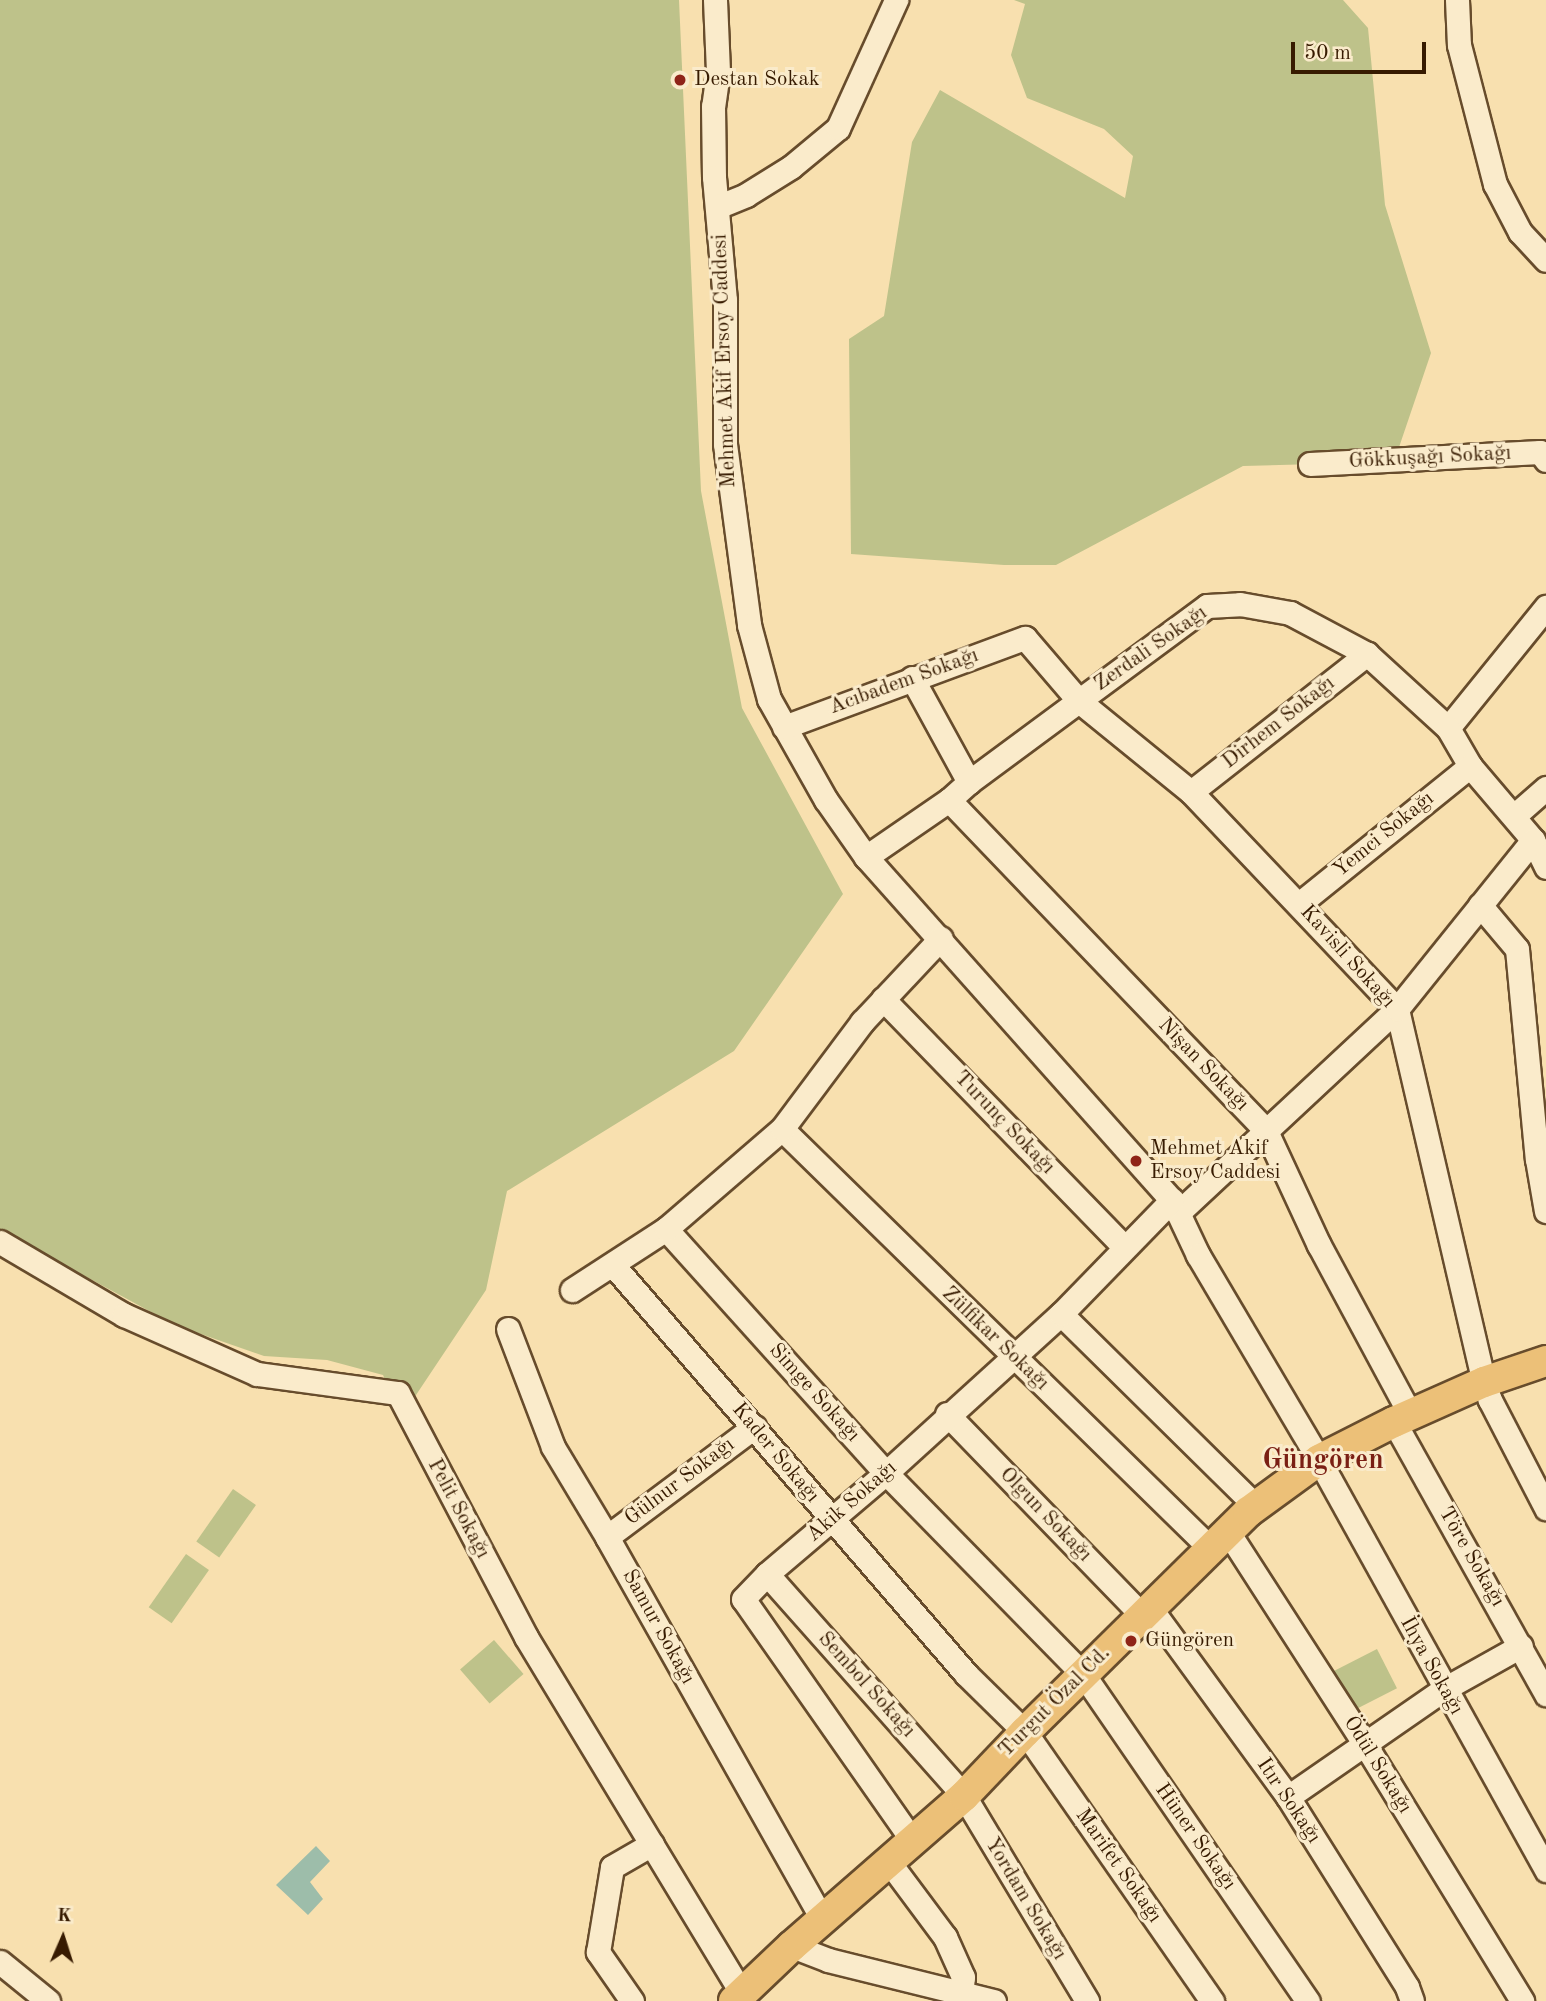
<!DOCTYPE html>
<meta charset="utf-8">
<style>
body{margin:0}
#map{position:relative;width:1546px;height:2001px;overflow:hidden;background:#f8e0af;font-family:"Old Standard TT",serif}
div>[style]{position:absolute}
.green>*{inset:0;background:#bec28a;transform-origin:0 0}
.water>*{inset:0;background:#9dbdaa}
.roads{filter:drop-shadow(2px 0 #674c2c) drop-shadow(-2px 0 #674c2c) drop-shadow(0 2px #674c2c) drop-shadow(0 -2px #674c2c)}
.minor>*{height:23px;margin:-11.5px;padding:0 11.5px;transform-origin:11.5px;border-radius:11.5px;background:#faebcb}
.major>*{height:30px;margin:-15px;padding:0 15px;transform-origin:15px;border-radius:15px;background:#ecc078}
.dots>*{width:19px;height:19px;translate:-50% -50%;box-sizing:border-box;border:4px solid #faebcb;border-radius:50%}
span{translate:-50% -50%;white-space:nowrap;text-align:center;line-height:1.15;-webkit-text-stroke:6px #faebcb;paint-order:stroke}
.poi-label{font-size:21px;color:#371b01}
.left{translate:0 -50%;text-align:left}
.street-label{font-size:21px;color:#371b01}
.district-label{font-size:28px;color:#7a1f14;font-weight:700}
.north{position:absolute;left:28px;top:1903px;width:70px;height:70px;-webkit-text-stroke:5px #faebcb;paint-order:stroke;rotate:3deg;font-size:19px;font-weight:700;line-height:28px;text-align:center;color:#371b01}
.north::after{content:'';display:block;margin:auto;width:24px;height:32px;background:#371b01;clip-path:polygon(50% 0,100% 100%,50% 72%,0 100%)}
.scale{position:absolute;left:1291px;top:42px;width:135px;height:32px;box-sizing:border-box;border:4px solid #371b01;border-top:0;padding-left:9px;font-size:21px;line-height:24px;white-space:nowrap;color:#371b01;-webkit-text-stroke:5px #faebcb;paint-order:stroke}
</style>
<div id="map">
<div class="green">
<div style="clip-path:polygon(0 0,679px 0,701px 491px,742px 708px,843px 894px,734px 1051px,507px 1191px,486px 1290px,402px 1416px,383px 1375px,327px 1360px,264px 1356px,175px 1325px,0 1230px)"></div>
<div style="clip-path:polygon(1014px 0,1343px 0,1368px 28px,1385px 205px,1431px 353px,1394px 462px,1243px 466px,1056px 565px,1004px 565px,851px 554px,849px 339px,884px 316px,912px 142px,940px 90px,1125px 198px,1133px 156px,1104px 129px,1027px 98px,1011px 55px,1025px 4px)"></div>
<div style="left:233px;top:1489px;width:28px;height:64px;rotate:35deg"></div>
<div style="left:186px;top:1554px;width:28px;height:65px;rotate:35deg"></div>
<div style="left:494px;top:1640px;width:45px;height:45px;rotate:49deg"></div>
<div style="left:1377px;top:1649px;width:44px;height:50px;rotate:63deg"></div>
</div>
<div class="water">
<div style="clip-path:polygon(316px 1846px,330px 1861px,310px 1882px,323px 1899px,308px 1915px,276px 1885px)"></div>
</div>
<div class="roads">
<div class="minor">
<div style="left:715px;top:0;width:72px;rotate:87.6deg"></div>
<div style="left:718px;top:72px;width:34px;rotate:98deg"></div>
<div style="left:713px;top:106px;width:71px;rotate:89.2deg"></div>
<div style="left:714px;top:177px;width:123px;rotate:84.9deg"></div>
<div style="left:725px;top:300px;width:144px;rotate:90deg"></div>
<div style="left:725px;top:444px;width:183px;rotate:82.4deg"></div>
<div style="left:749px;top:625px;width:77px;rotate:74.9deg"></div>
<div style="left:769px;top:699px;width:116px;rotate:60.6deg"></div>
<div style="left:826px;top:800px;width:70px;rotate:54.9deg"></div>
<div style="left:866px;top:857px;width:460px;rotate:48.3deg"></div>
<div style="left:1172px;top:1200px;width:61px;rotate:64.7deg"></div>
<div style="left:1198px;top:1255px;width:238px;rotate:59.4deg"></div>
<div style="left:1319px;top:1460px;width:469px;rotate:61deg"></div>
<div style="left:1457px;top:0;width:45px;rotate:87.5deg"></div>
<div style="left:1459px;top:45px;width:144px;rotate:75.5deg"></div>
<div style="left:1495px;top:184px;width:54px;rotate:62.5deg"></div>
<div style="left:1520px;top:232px;width:38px;rotate:47deg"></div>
<div style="left:717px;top:207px;width:31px;rotate:-22deg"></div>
<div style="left:746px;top:195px;width:53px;rotate:-31.9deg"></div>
<div style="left:791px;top:167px;width:61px;rotate:-39.7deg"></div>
<div style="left:838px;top:128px;width:141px;rotate:-65.6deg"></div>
<div style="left:1310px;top:464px;width:230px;rotate:-3deg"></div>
<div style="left:1540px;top:452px;width:10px;rotate:53deg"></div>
<div style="left:912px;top:678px;width:119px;rotate:61.3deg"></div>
<div style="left:784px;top:727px;width:257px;rotate:-20.3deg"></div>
<div style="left:1025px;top:638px;width:83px;rotate:49.4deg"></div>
<div style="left:1079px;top:701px;width:144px;rotate:39.1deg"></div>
<div style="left:1191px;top:792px;width:299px;rotate:46.5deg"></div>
<div style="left:1397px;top:1009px;width:383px;rotate:76.9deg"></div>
<div style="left:1484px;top:1382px;width:19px;rotate:72deg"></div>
<div style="left:1490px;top:1400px;width:122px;rotate:62.6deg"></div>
<div style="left:1448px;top:728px;width:156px;rotate:-51deg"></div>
<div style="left:1191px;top:792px;width:224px;rotate:-38.1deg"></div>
<div style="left:949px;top:800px;width:458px;rotate:46.2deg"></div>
<div style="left:1266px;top:1131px;width:126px;rotate:65.1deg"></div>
<div style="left:1319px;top:1245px;width:192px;rotate:61.7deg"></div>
<div style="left:1514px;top:816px;width:43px;rotate:-41.2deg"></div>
<div style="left:866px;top:857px;width:101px;rotate:-34.5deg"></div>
<div style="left:949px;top:800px;width:27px;rotate:-42deg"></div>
<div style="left:969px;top:782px;width:296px;rotate:-36.5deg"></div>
<div style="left:1207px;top:606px;width:33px;rotate:-3deg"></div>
<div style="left:1240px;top:604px;width:51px;rotate:10.2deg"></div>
<div style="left:1290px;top:613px;width:87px;rotate:28deg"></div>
<div style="left:1367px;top:654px;width:110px;rotate:42.4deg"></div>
<div style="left:1448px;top:728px;width:44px;rotate:59.9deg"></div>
<div style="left:1470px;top:766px;width:97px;rotate:49.6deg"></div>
<div style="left:1533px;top:840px;width:30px;rotate:64deg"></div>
<div style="left:1299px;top:904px;width:220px;rotate:-38.9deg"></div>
<div style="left:1480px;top:905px;width:57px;rotate:49.9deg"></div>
<div style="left:1517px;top:949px;width:211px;rotate:84.6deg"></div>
<div style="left:1537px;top:1159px;width:53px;rotate:80.2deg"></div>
<div style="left:883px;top:999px;width:346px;rotate:45.8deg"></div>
<div style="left:782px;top:1129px;width:599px;rotate:44.39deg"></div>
<div style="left:1178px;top:1213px;width:299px;rotate:-43deg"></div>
<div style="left:1397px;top:1009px;width:217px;rotate:-51.2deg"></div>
<div style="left:666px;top:1229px;width:329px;rotate:48deg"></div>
<div style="left:886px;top:1473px;width:281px;rotate:45.6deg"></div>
<div style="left:1083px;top:1674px;width:397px;rotate:55.5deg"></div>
<div style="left:0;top:1242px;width:144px;rotate:30.5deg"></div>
<div style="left:124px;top:1315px;width:145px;rotate:23.9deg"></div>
<div style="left:257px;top:1374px;width:142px;rotate:7.7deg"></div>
<div style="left:398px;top:1393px;width:276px;rotate:62.3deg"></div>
<div style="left:526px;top:1637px;width:416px;rotate:58.8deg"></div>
<div style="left:613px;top:1265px;width:540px;rotate:49.2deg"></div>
<div style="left:966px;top:1674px;width:83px;rotate:44.5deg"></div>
<div style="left:1025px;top:1732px;width:328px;rotate:55.2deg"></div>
<div style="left:572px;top:1290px;width:112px;rotate:-33deg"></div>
<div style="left:666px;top:1229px;width:153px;rotate:-40.8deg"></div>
<div style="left:782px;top:1129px;width:134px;rotate:-53.2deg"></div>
<div style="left:862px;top:1022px;width:115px;rotate:-46.8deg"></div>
<div style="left:1061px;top:1314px;width:274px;rotate:44.6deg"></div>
<div style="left:508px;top:1329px;width:126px;rotate:69.1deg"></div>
<div style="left:553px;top:1447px;width:105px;rotate:59deg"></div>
<div style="left:607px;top:1537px;width:438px;rotate:60.6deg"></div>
<div style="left:947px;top:1414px;width:280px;rotate:45.9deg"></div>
<div style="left:1394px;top:1422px;width:312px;rotate:60.8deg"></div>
<div style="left:1228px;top:1532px;width:255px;rotate:57.2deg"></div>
<div style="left:1366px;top:1746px;width:299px;rotate:58.5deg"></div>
<div style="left:607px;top:1537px;width:184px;rotate:-36.8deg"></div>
<div style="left:767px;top:1574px;width:297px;rotate:48.4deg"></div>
<div style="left:964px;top:1796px;width:239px;rotate:59deg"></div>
<div style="left:1151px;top:1609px;width:233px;rotate:53.9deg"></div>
<div style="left:1288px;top:1797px;width:224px;rotate:57.9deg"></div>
<div style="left:1407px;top:1987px;width:15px;rotate:70deg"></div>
<div style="left:1288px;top:1797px;width:190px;rotate:-34.7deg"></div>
<div style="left:1444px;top:1689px;width:88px;rotate:-29.2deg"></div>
<div style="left:912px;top:1840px;width:294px;rotate:-125deg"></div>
<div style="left:743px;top:1599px;width:35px;rotate:-46deg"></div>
<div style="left:767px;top:1574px;width:156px;rotate:-40.3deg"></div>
<div style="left:886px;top:1473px;width:236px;rotate:-42.3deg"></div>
<div style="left:1061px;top:1314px;width:159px;rotate:-45.8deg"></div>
<div style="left:889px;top:1862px;width:94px;rotate:53.3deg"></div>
<div style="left:945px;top:1937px;width:44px;rotate:65.8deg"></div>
<div style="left:963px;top:1977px;width:16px;rotate:97deg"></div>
<div style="left:792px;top:1946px;width:39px;rotate:21deg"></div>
<div style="left:828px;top:1960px;width:171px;rotate:13.9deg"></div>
<div style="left:0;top:1962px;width:62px;rotate:39.1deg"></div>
<div style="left:632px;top:2001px;width:60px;rotate:-124.8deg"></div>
<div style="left:598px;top:1952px;width:86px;rotate:-80.6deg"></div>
<div style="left:612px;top:1867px;width:46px;rotate:-29.9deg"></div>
</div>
<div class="major">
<div style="left:734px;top:2001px;width:80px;rotate:-43.5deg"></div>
<div style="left:792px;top:1946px;width:228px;rotate:-41.1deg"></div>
<div style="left:964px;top:1796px;width:88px;rotate:-46.4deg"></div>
<div style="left:1025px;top:1732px;width:313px;rotate:-44.6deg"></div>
<div style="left:1248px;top:1512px;width:88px;rotate:-36.2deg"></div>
<div style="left:1319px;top:1460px;width:84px;rotate:-26.9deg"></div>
<div style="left:1394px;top:1422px;width:98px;rotate:-24deg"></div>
<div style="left:1484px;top:1382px;width:65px;rotate:-18.7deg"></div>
</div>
</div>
<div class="dots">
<div style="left:680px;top:80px;background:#8f2418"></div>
<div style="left:1136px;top:1161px;background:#8f2418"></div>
<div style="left:1131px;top:1641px;background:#8f2418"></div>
</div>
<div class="poi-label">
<span class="left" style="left:694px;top:80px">Destan Sokak</span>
<span class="left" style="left:1150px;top:1161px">Mehmet Akif<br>Ersoy Caddesi</span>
<span class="left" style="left:1145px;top:1641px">Güngören</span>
</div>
<div class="street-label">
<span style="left:725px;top:361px;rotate:-92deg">Mehmet Akif Ersoy Caddesi</span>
<span style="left:1430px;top:458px;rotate:-3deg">Gökkuşağı Sokağı</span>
<span style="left:1151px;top:649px;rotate:-35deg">Zerdali Sokağı</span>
<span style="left:904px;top:682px;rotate:-20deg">Acıbadem Sokağı</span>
<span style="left:1279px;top:723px;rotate:-38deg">Dirhem Sokağı</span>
<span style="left:1384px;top:835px;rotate:-39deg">Yemci Sokağı</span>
<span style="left:1347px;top:957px;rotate:48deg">Kavisli Sokağı</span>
<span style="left:1203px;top:1065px;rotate:46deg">Nişan Sokağı</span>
<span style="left:1004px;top:1123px;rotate:46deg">Turunç Sokağı</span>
<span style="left:995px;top:1339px;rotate:44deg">Zülfikar Sokağı</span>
<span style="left:814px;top:1393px;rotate:48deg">Simge Sokağı</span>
<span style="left:775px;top:1453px;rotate:50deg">Kader Sokağı</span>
<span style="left:680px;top:1482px;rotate:-37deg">Gülnur Sokağı</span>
<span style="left:852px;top:1502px;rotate:-41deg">Akik Sokağı</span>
<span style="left:458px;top:1509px;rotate:62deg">Pelit Sokağı</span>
<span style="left:1045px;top:1515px;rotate:46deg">Olgun Sokağı</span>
<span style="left:1471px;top:1557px;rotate:60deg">Töre Sokağı</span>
<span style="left:658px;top:1627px;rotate:61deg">Samur Sokağı</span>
<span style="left:1431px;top:1666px;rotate:61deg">İhya Sokağı</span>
<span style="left:866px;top:1685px;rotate:48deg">Sembol Sokağı</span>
<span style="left:1055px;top:1702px;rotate:-45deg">Turgut Özal Cd.</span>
<span style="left:1377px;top:1765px;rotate:58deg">Ödül Sokağı</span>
<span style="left:1288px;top:1801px;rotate:56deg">Itır Sokağı</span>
<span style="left:1195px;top:1837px;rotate:55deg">Hüner Sokağı</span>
<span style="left:1118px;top:1866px;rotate:55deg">Marifet Sokağı</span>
<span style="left:1025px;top:1899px;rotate:59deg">Yordam Sokağı</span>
</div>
<div class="district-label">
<span style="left:1323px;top:1461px">Güngören</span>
</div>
<div class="north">K</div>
<div class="scale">50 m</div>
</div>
